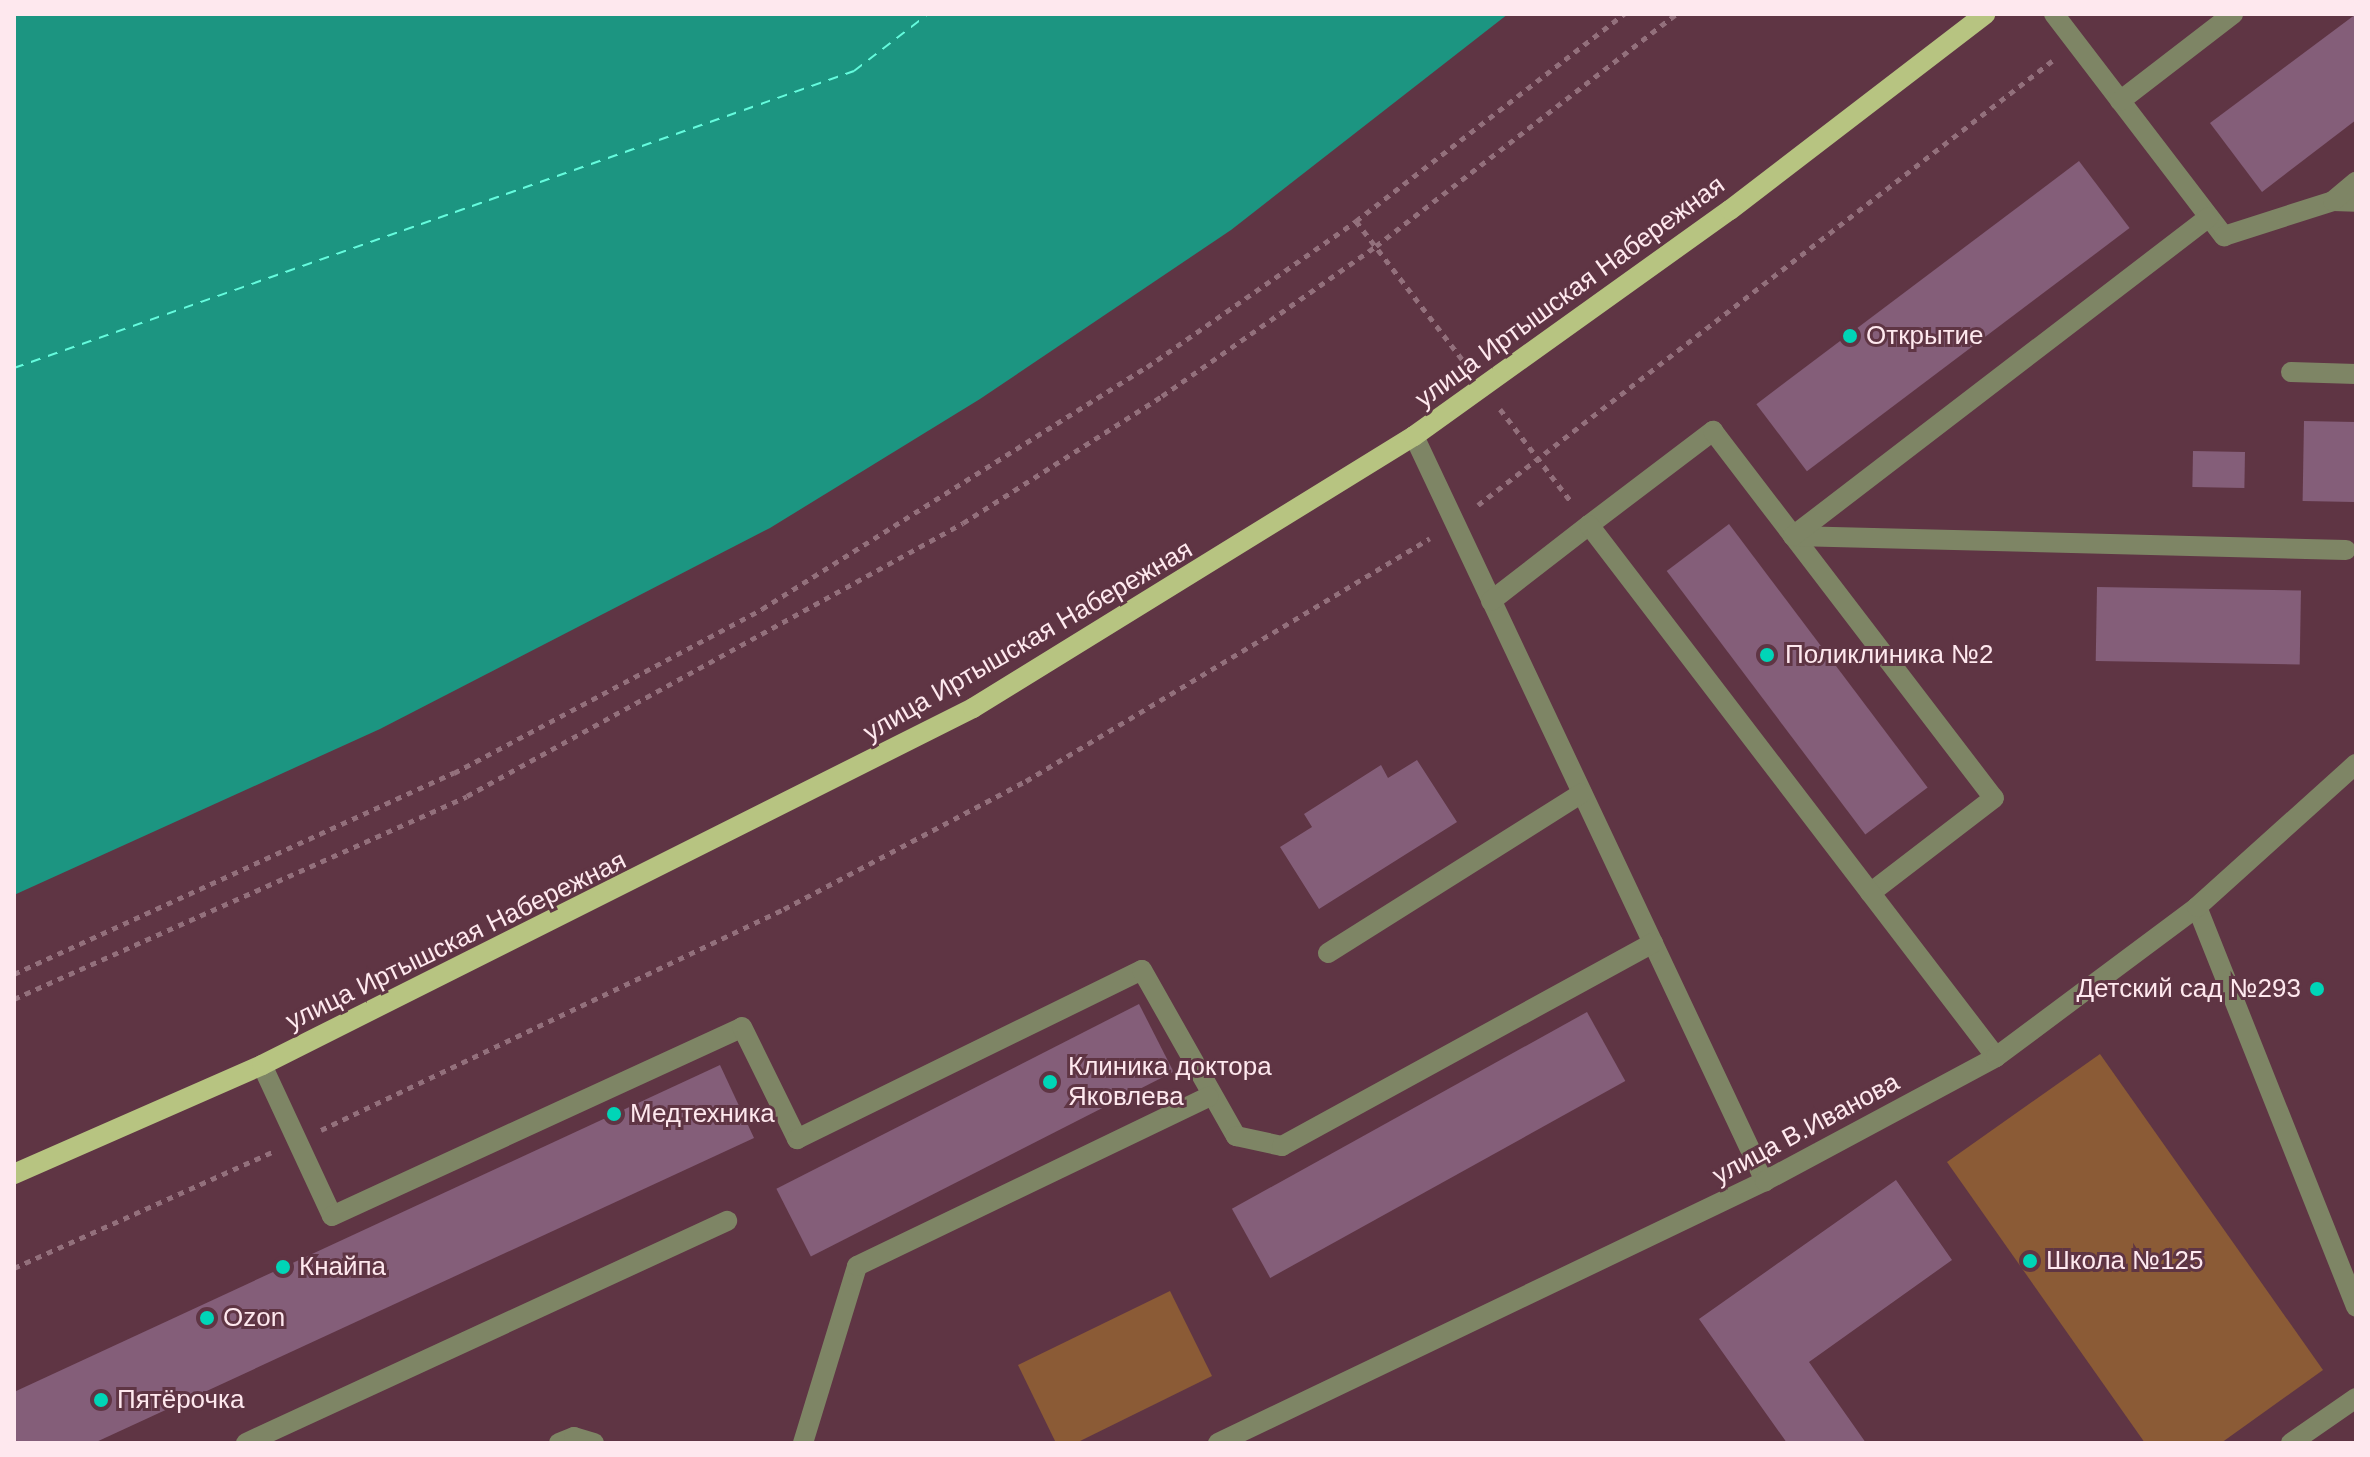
<!DOCTYPE html>
<meta charset="utf-8">
<style>
body{margin:0}
#map{position:relative;width:2370px;height:1457px;overflow:hidden;background:#5f3544;font-family:Arial,sans-serif}
div>[style]{position:absolute}
.green>*{inset:0;background:#8b5b36}
.water>*{inset:0;background:#1c9581}
.ferry>*{height:2px;margin-top:-1px;transform-origin:0;background:repeating-linear-gradient(90deg,#64fbdd 0 10px,transparent 0 18px)}
.building>*{inset:0;background:#845e79;transform-origin:0 0}
.path>*{height:5px;margin-top:-2.5px;transform-origin:0;background:repeating-linear-gradient(90deg,#93707c 0 6px,transparent 0 12px)}
.minor>*{height:20px;margin:-10px;padding:0 10px;transform-origin:10px;border-radius:10px;background:#7e8565}
.major>*{height:20px;margin:-10px;padding:0 10px;transform-origin:10px;border-radius:10px;background:#b7c481}
.dots>*{width:22px;height:22px;translate:-50% -50%;box-sizing:border-box;border:4px solid #5f3544;border-radius:50%}
span{translate:-50% -50%;white-space:nowrap;text-align:center;line-height:1.15;-webkit-text-stroke:6px #5f3544;paint-order:stroke}
.street-label{font-size:26px;color:#fee8ee}
.poi-label{font-size:26px;color:#fee8ee}
.left{translate:0 -50%;text-align:left}
.right{translate:-100% -50%;text-align:right}
.frame{position:absolute;inset:0;border:16px solid #fee8ee;pointer-events:none}
</style>
<div id="map">
<div class="green">
<div style="clip-path:polygon(2100px 1054px,2323px 1370px,2221px 1443px,2145px 1443px,1947px 1162px)"></div>
<div style="clip-path:polygon(1170px 1291px,1212px 1376px,1076px 1443px,1056px 1443px,1018px 1365px)"></div>
</div>
<div class="water">
<div style="clip-path:polygon(14px 14px,1508px 14px,1231px 230px,980px 399px,770px 528px,380px 729px,14px 895px)"></div>
</div>
<div class="ferry">
<div style="left:14px;top:368px;width:891px;rotate:-19.47deg"></div>
<div style="left:854px;top:71px;width:93px;rotate:-37.6deg"></div>
</div>
<div class="building">
<div style="clip-path:polygon(2356px 14px,2356px 120px,2262px 192px,2210px 123px)"></div>
<div style="left:2079px;top:161px;width:84px;height:404px;rotate:53deg"></div>
<div style="left:2304px;top:421px;width:52px;height:80px;rotate:1deg"></div>
<div style="left:2193px;top:451px;width:52px;height:36px;rotate:1deg"></div>
<div style="left:1729px;top:524px;width:330px;height:78px;rotate:53deg"></div>
<div style="left:2097px;top:587px;width:204px;height:74px;rotate:1deg"></div>
<div style="clip-path:polygon(1417px 760px,1457px 822px,1319px 909px,1280px 847px,1312px 827px,1304px 814px,1381px 765px,1388px 778px)"></div>
<div style="left:1139px;top:1004px;width:76px;height:407px;rotate:63deg"></div>
<div style="left:1587px;top:1012px;width:79px;height:406px;rotate:61deg"></div>
<div style="clip-path:polygon(720px 1065px,754px 1138px,94px 1443px,14px 1443px,14px 1392px)"></div>
<div style="clip-path:polygon(1896px 1180px,1952px 1260px,1809px 1362px,1866px 1443px,1787px 1443px,1699px 1319px)"></div>
</div>
<div class="path">
<div style="left:1356px;top:221px;width:179px;rotate:52.5deg"></div>
<div style="left:1500px;top:409px;width:118px;rotate:52.5deg"></div>
<div style="left:1478px;top:505px;width:726px;rotate:-37.72deg"></div>
<div style="left:14px;top:974px;width:484px;rotate:-24.6deg"></div>
<div style="left:454px;top:773px;width:349px;rotate:-28deg"></div>
<div style="left:762px;top:609px;width:455px;rotate:-32.2deg"></div>
<div style="left:1147px;top:367px;width:255px;rotate:-34.9deg"></div>
<div style="left:1356px;top:221px;width:339px;rotate:-37.7deg"></div>
<div style="left:14px;top:999px;width:496px;rotate:-24.1deg"></div>
<div style="left:467px;top:796px;width:566px;rotate:-28.83deg"></div>
<div style="left:963px;top:523px;width:236px;rotate:-32.5deg"></div>
<div style="left:1162px;top:396px;width:261px;rotate:-35deg"></div>
<div style="left:1376px;top:246px;width:379px;rotate:-37.7deg"></div>
<div style="left:321px;top:1130px;width:513px;rotate:-25.52deg"></div>
<div style="left:784px;top:909px;width:274px;rotate:-27.9deg"></div>
<div style="left:1026px;top:781px;width:471px;rotate:-31deg"></div>
<div style="left:14px;top:1268px;width:283px;rotate:-24.2deg"></div>
</div>
<div class="minor">
<div style="left:2054px;top:14px;width:280px;rotate:52.6deg"></div>
<div style="left:2224px;top:236px;width:114px;rotate:-17.8deg"></div>
<div style="left:2333px;top:201px;width:23px;rotate:2deg"></div>
<div style="left:2120px;top:101px;width:143px;rotate:-37.6deg"></div>
<div style="left:2333px;top:201px;width:30px;rotate:-40deg"></div>
<div style="left:2291px;top:372px;width:65px;rotate:1.8deg"></div>
<div style="left:1414px;top:436px;width:824px;rotate:64.77deg"></div>
<div style="left:1589px;top:525px;width:156px;rotate:-37.2deg"></div>
<div style="left:1713px;top:431px;width:462px;rotate:52.6deg"></div>
<div style="left:1994px;top:798px;width:156px;rotate:142.5deg"></div>
<div style="left:1793px;top:536px;width:553px;rotate:1.45deg"></div>
<div style="left:1793px;top:536px;width:524px;rotate:-37.48deg"></div>
<div style="left:1491px;top:601px;width:124px;rotate:-37.8deg"></div>
<div style="left:1589px;top:525px;width:670px;rotate:52.58deg"></div>
<div style="left:2197px;top:907px;width:430px;rotate:68.3deg"></div>
<div style="left:1328px;top:953px;width:300px;rotate:-32.2deg"></div>
<div style="left:262px;top:1065px;width:166px;rotate:65.1deg"></div>
<div style="left:332px;top:1216px;width:451px;rotate:-24.7deg"></div>
<div style="left:742px;top:1027px;width:125px;rotate:63.8deg"></div>
<div style="left:797px;top:1139px;width:384px;rotate:-26.1deg"></div>
<div style="left:1142px;top:970px;width:191px;rotate:60.5deg"></div>
<div style="left:1236px;top:1136px;width:47px;rotate:12.3deg"></div>
<div style="left:1282px;top:1146px;width:423px;rotate:-28.7deg"></div>
<div style="left:246px;top:1443px;width:530px;rotate:-24.78deg"></div>
<div style="left:559px;top:1443px;width:16px;rotate:-22deg"></div>
<div style="left:574px;top:1437px;width:21px;rotate:17deg"></div>
<div style="left:803px;top:1443px;width:185px;rotate:-73deg"></div>
<div style="left:857px;top:1266px;width:390px;rotate:-25.7deg"></div>
<div style="left:1218px;top:1443px;width:607px;rotate:-25.59deg"></div>
<div style="left:1765px;top:1181px;width:262px;rotate:-28.2deg"></div>
<div style="left:1996px;top:1057px;width:251px;rotate:-36.7deg"></div>
<div style="left:2197px;top:907px;width:214px;rotate:-42deg"></div>
<div style="left:2291px;top:1443px;width:79px;rotate:-34.7deg"></div>
</div>
<div class="major">
<div style="left:14px;top:1174px;width:271px;rotate:-23.7deg"></div>
<div style="left:262px;top:1065px;width:796px;rotate:-26.66deg"></div>
<div style="left:973px;top:708px;width:518px;rotate:-31.67deg"></div>
<div style="left:1414px;top:436px;width:388px;rotate:-35.6deg"></div>
<div style="left:1730px;top:210px;width:322px;rotate:-37.5deg"></div>
</div>
<div class="dots">
<div style="left:1850px;top:336px;background:#00d5b7"></div>
<div style="left:1767px;top:655px;background:#00d5b7"></div>
<div style="left:2317px;top:989px;background:#00d5b7"></div>
<div style="left:1050px;top:1082px;background:#00d5b7"></div>
<div style="left:614px;top:1114px;background:#00d5b7"></div>
<div style="left:2030px;top:1261px;background:#00d5b7"></div>
<div style="left:283px;top:1267px;background:#00d5b7"></div>
<div style="left:207px;top:1318px;background:#00d5b7"></div>
<div style="left:101px;top:1400px;background:#00d5b7"></div>
</div>
<div class="street-label">
<span style="left:1570px;top:292px;rotate:-36deg">улица Иртышская Набережная</span>
<span style="left:1028px;top:641px;rotate:-30deg">улица Иртышская Набережная</span>
<span style="left:456px;top:941px;rotate:-26deg">улица Иртышская Набережная</span>
<span style="left:1806px;top:1129px;rotate:-28deg">улица В.Иванова</span>
</div>
<div class="poi-label">
<span class="left" style="left:1866px;top:336px">Открытие</span>
<span class="left" style="left:1785px;top:655px">Поликлиника №2</span>
<span class="right" style="left:2301px;top:989px">Детский сад №293</span>
<span class="left" style="left:1068px;top:1082px">Клиника доктора<br>Яковлева</span>
<span class="left" style="left:630px;top:1114px">Медтехника</span>
<span class="left" style="left:2046px;top:1261px">Школа №125</span>
<span class="left" style="left:299px;top:1267px">Кнайпа</span>
<span class="left" style="left:223px;top:1318px">Ozon</span>
<span class="left" style="left:117px;top:1400px">Пятёрочка</span>
</div>
<div class="frame"></div>
</div>
